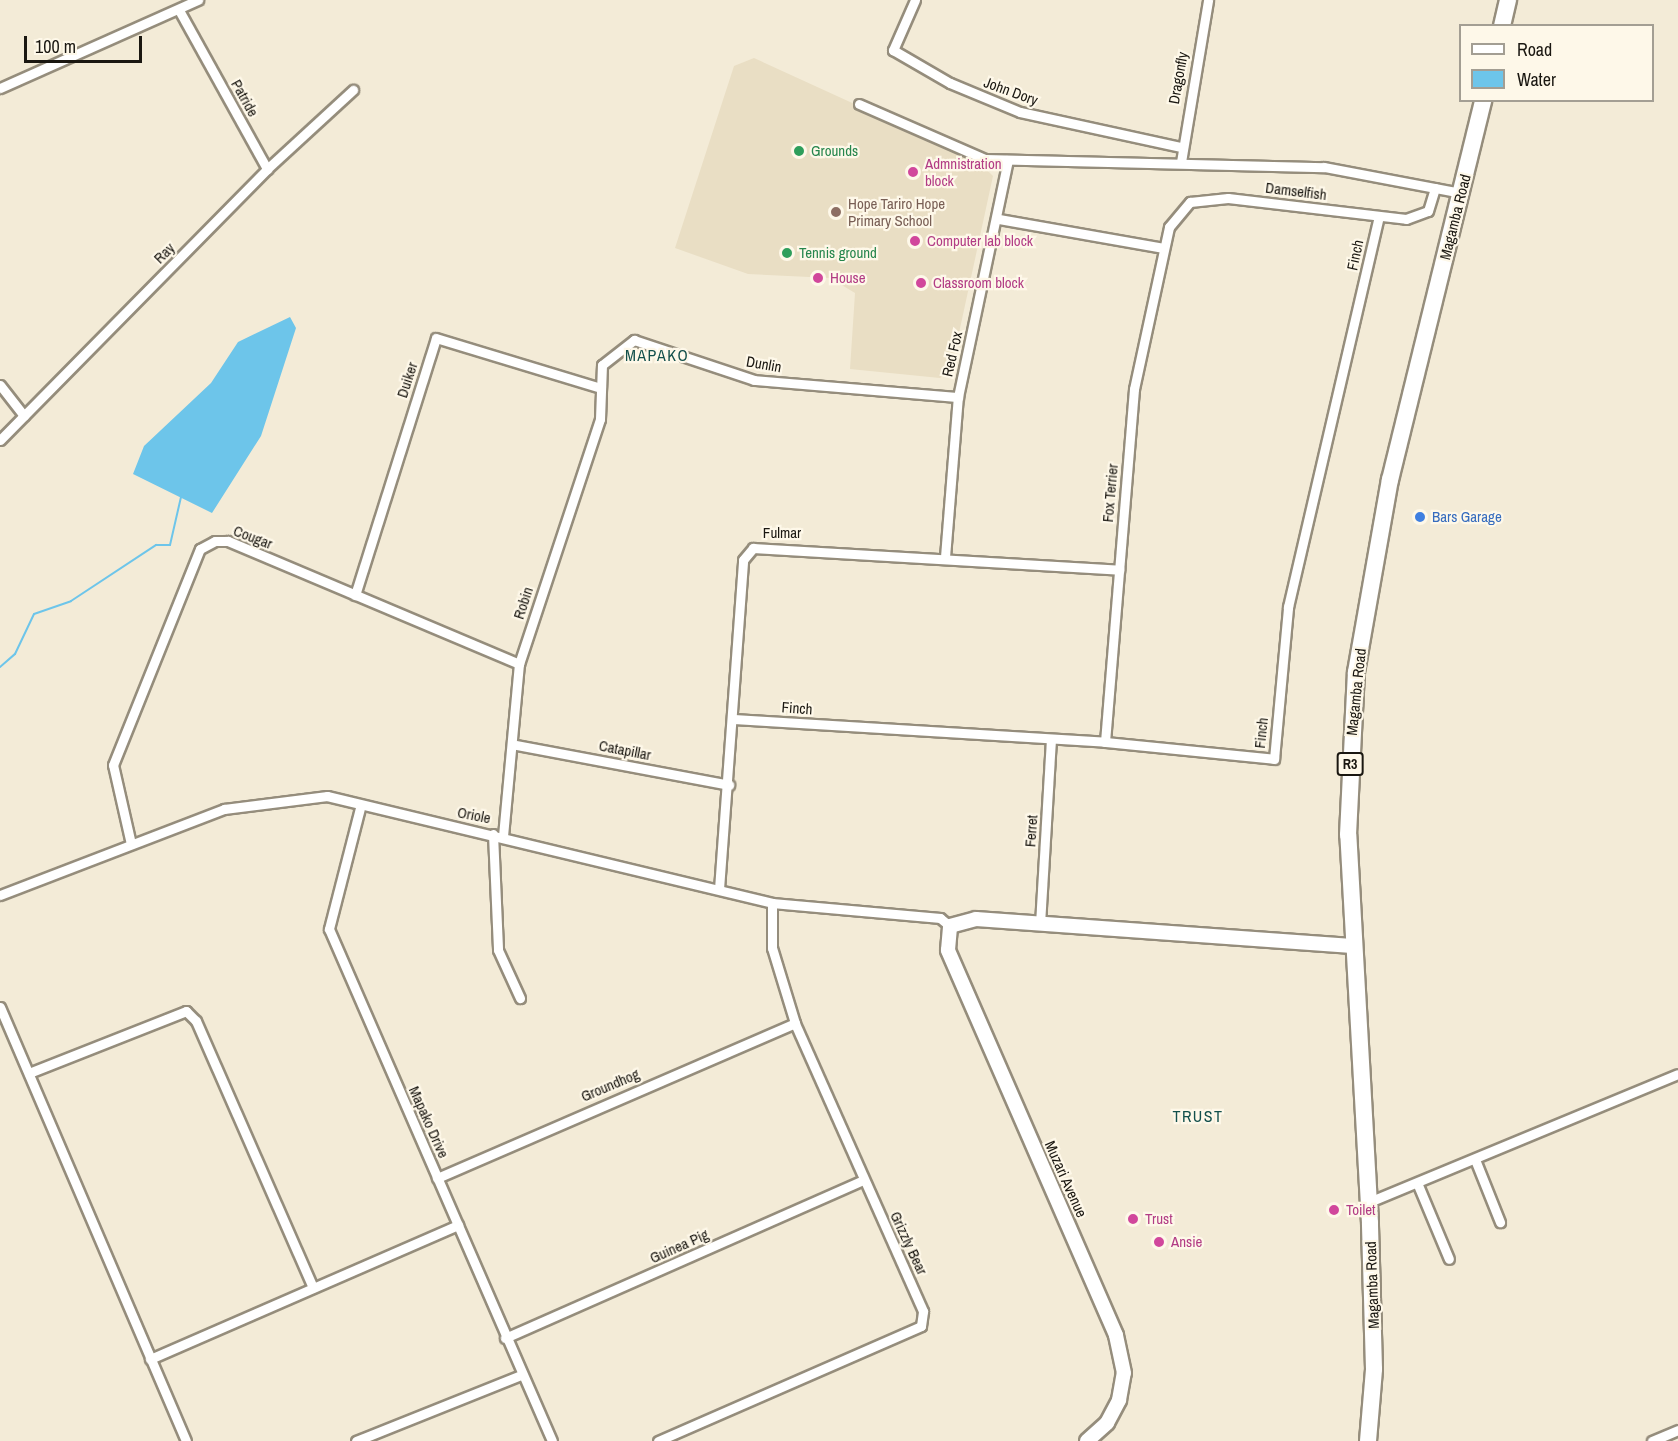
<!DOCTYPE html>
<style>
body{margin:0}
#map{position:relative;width:1678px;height:1441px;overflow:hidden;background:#f3ebd7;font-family:"Archivo Narrow",sans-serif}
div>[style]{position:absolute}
.built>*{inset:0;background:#e9dec4}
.water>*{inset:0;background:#6dc5ea}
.stream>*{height:2px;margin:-1px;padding:0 1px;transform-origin:1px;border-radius:1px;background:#6dc5ea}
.roads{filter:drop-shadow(2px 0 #958d7c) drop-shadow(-2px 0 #958d7c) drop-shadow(0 2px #958d7c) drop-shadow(0 -2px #958d7c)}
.street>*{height:9px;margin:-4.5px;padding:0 4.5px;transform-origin:4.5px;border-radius:4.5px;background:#fff}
.secondary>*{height:14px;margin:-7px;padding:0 7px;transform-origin:7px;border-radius:7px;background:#fff}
.highway>*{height:16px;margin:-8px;padding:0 8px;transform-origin:8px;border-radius:8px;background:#fff}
.dots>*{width:16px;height:16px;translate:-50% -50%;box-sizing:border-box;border:3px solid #fef8e9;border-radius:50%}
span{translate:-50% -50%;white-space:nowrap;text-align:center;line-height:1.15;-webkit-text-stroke:4.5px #fef8e9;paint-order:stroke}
.shield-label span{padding:2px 4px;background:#fef8e9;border:2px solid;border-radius:4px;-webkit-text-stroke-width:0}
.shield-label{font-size:14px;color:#1a1711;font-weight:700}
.street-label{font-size:15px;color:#1a1711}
.leisure-label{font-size:15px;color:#27864d}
.left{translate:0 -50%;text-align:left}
.hotel-label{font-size:15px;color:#b23c85}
.education-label{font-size:15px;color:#785e54}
.shop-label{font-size:15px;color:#366cbe}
.neighbourhood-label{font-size:16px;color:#13504c;letter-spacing:1.5px}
.legend{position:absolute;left:1459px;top:24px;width:195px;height:78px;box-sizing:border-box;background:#fef8e9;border:2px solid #a39e93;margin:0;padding:8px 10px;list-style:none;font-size:18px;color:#1a1711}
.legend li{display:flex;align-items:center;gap:12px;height:30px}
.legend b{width:30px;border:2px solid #a39e93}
.scale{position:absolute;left:24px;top:36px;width:118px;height:27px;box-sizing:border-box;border:3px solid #1a1711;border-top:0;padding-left:8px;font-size:18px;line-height:21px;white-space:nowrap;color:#1a1711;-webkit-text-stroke:4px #fef8e9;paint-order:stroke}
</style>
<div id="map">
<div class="built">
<div style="clip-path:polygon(754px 58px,977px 160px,993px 176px,951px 370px,940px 378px,850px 369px,855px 293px,830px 278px,748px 274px,675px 248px,734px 66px)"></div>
</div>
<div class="water">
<div style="clip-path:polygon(290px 317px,296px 328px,261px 436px,212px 513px,133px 474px,144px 446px,211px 383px,238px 342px)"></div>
</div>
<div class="stream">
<div style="left:0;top:667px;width:20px;rotate:-41deg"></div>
<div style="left:15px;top:654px;width:44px;rotate:-64.6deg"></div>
<div style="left:34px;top:614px;width:39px;rotate:-19deg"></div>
<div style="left:71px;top:601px;width:102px;rotate:-33.4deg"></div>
<div style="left:156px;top:545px;width:14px"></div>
<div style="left:170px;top:545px;width:49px;rotate:-77.1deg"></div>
</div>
<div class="roads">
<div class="street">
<div style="left:915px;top:0;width:55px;rotate:113.7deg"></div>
<div style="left:893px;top:50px;width:66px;rotate:30.1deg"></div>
<div style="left:950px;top:83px;width:76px;rotate:22.5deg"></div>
<div style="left:1020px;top:112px;width:165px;rotate:12.3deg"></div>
<div style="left:179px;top:10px;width:182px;rotate:61deg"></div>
<div style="left:0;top:88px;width:217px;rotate:-24deg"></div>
<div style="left:859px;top:104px;width:137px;rotate:23.6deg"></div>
<div style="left:985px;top:159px;width:339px;rotate:1.4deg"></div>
<div style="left:1324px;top:167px;width:140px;rotate:10.7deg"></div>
<div style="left:1181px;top:162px;width:164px;rotate:-80.5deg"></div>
<div style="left:999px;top:219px;width:167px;rotate:10deg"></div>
<div style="left:0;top:385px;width:39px;rotate:52deg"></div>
<div style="left:0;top:440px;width:380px;rotate:-45.4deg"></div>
<div style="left:267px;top:169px;width:117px;rotate:-42.6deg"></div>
<div style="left:945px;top:557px;width:161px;rotate:-85.4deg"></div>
<div style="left:958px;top:397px;width:242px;rotate:-78.1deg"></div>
<div style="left:355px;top:595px;width:269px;rotate:-72.5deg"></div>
<div style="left:436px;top:338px;width:172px;rotate:16.9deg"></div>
<div style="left:734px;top:719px;width:372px;rotate:3.5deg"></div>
<div style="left:1105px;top:742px;width:170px;rotate:5.7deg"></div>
<div style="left:1274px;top:759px;width:153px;rotate:-84.7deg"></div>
<div style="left:1288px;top:607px;width:401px;rotate:-76.9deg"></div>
<div style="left:1105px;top:742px;width:354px;rotate:-85.3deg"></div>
<div style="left:1134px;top:389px;width:166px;rotate:-77.8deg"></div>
<div style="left:1169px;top:227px;width:33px;rotate:-50deg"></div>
<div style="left:1190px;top:202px;width:38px;rotate:-6deg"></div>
<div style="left:1228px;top:198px;width:179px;rotate:6.7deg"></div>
<div style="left:1406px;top:219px;width:23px;rotate:-20deg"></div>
<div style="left:1428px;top:211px;width:24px;rotate:-73deg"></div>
<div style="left:516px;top:745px;width:217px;rotate:10.6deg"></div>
<div style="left:360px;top:808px;width:125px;rotate:104.4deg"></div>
<div style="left:329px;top:929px;width:558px;rotate:66.46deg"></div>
<div style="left:493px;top:834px;width:116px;rotate:87.5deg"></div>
<div style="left:498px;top:950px;width:53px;rotate:65.4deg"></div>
<div style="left:503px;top:836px;width:173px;rotate:-84.7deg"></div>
<div style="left:519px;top:664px;width:258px;rotate:-71.7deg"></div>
<div style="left:600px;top:419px;width:54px;rotate:-87.9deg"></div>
<div style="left:602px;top:365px;width:41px;rotate:-38deg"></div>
<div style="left:634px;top:340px;width:126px;rotate:18.4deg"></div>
<div style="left:754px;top:380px;width:205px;rotate:4.8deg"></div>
<div style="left:131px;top:844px;width:81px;rotate:-102.8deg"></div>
<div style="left:113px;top:765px;width:233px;rotate:-68.1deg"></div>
<div style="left:200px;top:549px;width:17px;rotate:-28deg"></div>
<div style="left:215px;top:541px;width:13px"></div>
<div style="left:228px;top:541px;width:316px;rotate:22.9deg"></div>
<div style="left:719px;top:889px;width:330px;rotate:-85.8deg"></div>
<div style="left:743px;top:560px;width:16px;rotate:-50deg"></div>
<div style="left:753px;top:548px;width:367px;rotate:3.4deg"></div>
<div style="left:0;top:895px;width:240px;rotate:-21deg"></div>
<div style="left:224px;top:809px;width:104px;rotate:-7.2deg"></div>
<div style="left:327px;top:796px;width:458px;rotate:13.5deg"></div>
<div style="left:772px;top:903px;width:169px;rotate:5.1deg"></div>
<div style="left:940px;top:918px;width:13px;rotate:39deg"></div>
<div style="left:1040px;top:924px;width:184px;rotate:-86.6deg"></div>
<div style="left:0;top:1007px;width:472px;rotate:66.8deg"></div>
<div style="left:29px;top:1073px;width:169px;rotate:-21.5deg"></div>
<div style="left:186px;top:1011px;width:14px;rotate:45deg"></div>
<div style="left:196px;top:1021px;width:291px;rotate:66.3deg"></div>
<div style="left:1476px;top:1162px;width:65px;rotate:68.2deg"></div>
<div style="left:437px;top:1178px;width:390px;rotate:-23.4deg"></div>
<div style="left:1418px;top:1185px;width:80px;rotate:67.3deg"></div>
<div style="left:1369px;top:1202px;width:334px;rotate:-22.5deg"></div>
<div style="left:505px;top:1338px;width:392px;rotate:-23.8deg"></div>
<div style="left:150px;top:1359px;width:336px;rotate:-23.5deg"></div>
<div style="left:356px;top:1441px;width:178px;rotate:-21.8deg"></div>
<div style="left:658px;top:1441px;width:287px;rotate:-23.6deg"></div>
<div style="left:921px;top:1326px;width:15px;rotate:-82deg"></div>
<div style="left:923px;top:1311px;width:315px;rotate:-114deg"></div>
<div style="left:795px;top:1023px;width:78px;rotate:-107deg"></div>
<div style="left:772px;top:948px;width:45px;rotate:-90deg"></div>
<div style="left:1652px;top:1441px;width:28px;rotate:-23deg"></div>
</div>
<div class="secondary">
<div style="left:1087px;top:1441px;width:27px;rotate:-42deg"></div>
<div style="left:1107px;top:1423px;width:26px;rotate:-62deg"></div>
<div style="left:1119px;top:1400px;width:27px;rotate:-80deg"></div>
<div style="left:1124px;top:1373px;width:39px;rotate:-102deg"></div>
<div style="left:1116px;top:1335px;width:420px;rotate:-113.6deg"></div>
<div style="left:948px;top:950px;width:24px;rotate:-85deg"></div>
<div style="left:950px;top:926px;width:27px;rotate:-15deg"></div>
<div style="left:976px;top:919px;width:377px;rotate:4.1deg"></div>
</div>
<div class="highway">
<div style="left:1502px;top:26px;width:27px;rotate:-77deg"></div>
<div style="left:1368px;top:1441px;width:72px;rotate:-85.2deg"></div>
<div style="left:1374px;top:1369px;width:146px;rotate:-91.6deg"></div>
<div style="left:1370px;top:1223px;width:389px;rotate:-93.2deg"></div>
<div style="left:1348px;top:835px;width:163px;rotate:-87.2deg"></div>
<div style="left:1356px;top:672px;width:195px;rotate:-80deg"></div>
<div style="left:1390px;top:480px;width:391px;rotate:-76.2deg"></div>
</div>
</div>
<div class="dots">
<div style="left:799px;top:151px;background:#2e9e5b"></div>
<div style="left:913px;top:172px;background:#d1479c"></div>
<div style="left:836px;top:212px;background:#8d6e63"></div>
<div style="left:915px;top:241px;background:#d1479c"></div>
<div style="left:787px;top:253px;background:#2e9e5b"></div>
<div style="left:818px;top:278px;background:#d1479c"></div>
<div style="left:921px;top:283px;background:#d1479c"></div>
<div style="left:1420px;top:517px;background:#3f7fe0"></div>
<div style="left:1334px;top:1210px;background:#d1479c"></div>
<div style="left:1133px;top:1219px;background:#d1479c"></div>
<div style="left:1159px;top:1242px;background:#d1479c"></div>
</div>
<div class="shield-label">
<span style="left:1350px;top:764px">R3</span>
</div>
<div class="street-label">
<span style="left:1178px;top:78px;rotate:-80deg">Dragonfly</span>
<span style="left:1011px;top:91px;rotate:20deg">John Dory</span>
<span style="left:245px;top:98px;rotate:61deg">Patride</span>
<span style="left:1296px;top:191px;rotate:7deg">Damselfish</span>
<span style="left:1455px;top:217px;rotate:-76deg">Magamba Road</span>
<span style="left:164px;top:253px;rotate:-45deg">Ray</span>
<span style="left:1355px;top:255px;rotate:-78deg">Finch</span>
<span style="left:952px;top:354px;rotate:-77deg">Red Fox</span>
<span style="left:764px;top:364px;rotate:10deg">Dunlin</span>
<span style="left:407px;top:380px;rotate:-72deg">Duiker</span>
<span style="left:1110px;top:493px;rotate:-85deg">Fox Terrier</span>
<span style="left:782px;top:533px">Fulmar</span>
<span style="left:253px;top:537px;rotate:21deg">Cougar</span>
<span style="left:523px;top:603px;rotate:-72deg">Robin</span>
<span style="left:1356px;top:692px;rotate:-84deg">Magamba Road</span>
<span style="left:797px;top:708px;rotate:4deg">Finch</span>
<span style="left:1261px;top:733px;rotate:-84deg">Finch</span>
<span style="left:625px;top:750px;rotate:11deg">Catapillar</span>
<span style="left:474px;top:815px;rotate:11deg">Oriole</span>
<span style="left:1031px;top:831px;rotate:-86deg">Ferret</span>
<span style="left:610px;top:1085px;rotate:-23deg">Groundhog</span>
<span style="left:429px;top:1122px;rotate:66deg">Mapako Drive</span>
<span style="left:1066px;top:1179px;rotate:66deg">Muzari Avenue</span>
<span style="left:909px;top:1243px;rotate:65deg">Grizzly Bear</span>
<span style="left:679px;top:1246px;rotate:-24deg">Guinea Pig</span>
<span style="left:1372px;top:1285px;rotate:-92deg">Magamba Road</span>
</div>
<div class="leisure-label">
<span class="left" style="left:811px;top:151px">Grounds</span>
<span class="left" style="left:799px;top:253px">Tennis ground</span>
</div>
<div class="hotel-label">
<span class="left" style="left:925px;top:172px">Admnistration<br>block</span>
<span class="left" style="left:927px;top:241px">Computer lab block</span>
<span class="left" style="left:830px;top:278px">House</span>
<span class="left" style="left:933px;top:283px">Classroom block</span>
<span class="left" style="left:1346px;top:1210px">Toilet</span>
<span class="left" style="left:1145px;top:1219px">Trust</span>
<span class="left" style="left:1171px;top:1242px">Ansie</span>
</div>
<div class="education-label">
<span class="left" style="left:848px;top:212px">Hope Tariro Hope<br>Primary School</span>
</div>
<div class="shop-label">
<span class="left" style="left:1432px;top:517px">Bars Garage</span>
</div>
<div class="neighbourhood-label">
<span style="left:657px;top:355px">MAPAKO</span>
<span style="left:1198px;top:1116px">TRUST</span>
</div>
<ul class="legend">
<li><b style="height:8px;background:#fff"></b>Road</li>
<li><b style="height:16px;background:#6dc5ea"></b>Water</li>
</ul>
<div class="scale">100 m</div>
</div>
